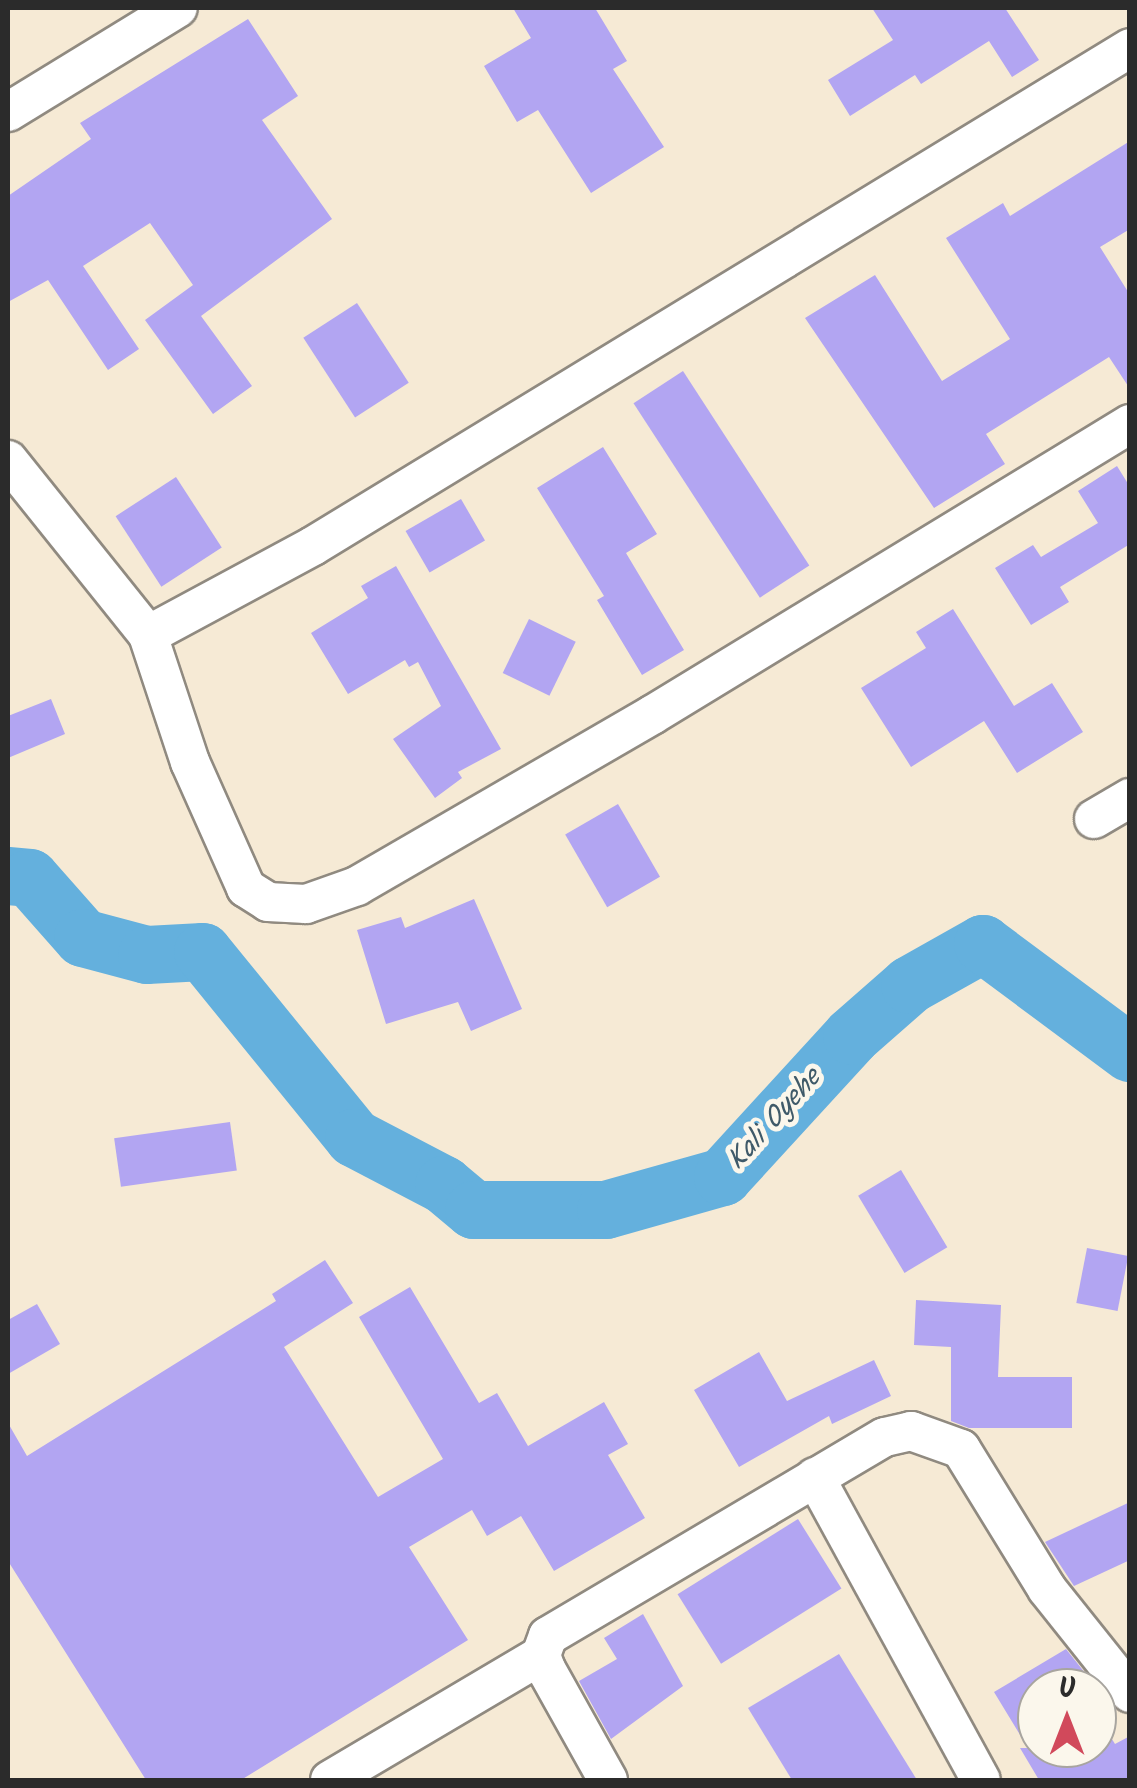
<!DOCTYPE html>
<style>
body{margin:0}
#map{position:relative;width:1137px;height:1788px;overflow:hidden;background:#f6ead5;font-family:Kalam,sans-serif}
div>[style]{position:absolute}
.river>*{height:58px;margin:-29px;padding:0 29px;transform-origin:29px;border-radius:29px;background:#64b0dd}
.building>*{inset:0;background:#b2a5f2;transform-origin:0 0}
.roads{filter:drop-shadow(2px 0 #908a80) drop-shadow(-2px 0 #908a80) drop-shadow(0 2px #908a80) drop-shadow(0 -2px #908a80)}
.street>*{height:38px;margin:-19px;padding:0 19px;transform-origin:19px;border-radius:19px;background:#fff}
span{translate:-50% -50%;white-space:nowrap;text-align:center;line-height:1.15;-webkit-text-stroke:10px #fbf7ec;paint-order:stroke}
.water-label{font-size:28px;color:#3f5a69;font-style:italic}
.frame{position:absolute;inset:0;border:10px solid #2b2b2b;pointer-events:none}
.north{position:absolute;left:1017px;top:1668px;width:100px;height:100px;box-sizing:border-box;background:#fbf7ec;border:2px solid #a8a59f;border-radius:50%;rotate:0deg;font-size:28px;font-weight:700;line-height:40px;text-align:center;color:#2b2b2b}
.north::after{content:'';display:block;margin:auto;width:35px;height:45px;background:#d1495b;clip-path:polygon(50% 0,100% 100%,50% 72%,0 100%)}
</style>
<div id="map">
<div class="river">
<div style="left:8px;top:876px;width:22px;rotate:5deg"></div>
<div style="left:30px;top:878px;width:80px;rotate:48.5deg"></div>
<div style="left:83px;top:938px;width:66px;rotate:14.9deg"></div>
<div style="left:147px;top:955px;width:56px;rotate:-3.1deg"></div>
<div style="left:203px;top:952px;width:240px;rotate:50.9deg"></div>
<div style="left:354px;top:1138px;width:102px;rotate:27.6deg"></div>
<div style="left:444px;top:1185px;width:39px;rotate:40deg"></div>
<div style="left:474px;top:1210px;width:132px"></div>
<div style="left:606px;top:1210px;width:122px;rotate:-15.8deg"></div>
<div style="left:723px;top:1177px;width:191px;rotate:-47.5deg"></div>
<div style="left:852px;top:1036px;width:77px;rotate:-41.3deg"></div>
<div style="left:910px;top:985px;width:84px;rotate:-29.3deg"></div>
<div style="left:983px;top:944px;width:183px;rotate:36.6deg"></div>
</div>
<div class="building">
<div style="clip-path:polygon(513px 8px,595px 8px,627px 61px,613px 69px,664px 147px,591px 193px,538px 110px,517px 122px,484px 66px,531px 38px)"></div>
<div style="clip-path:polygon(872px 8px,1005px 8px,1039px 60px,1012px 77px,989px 41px,921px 84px,915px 75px,850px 116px,828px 80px,893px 40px)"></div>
<div style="clip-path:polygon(248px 19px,298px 96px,262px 120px,332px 219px,201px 316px,252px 386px,213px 414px,145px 320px,193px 285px,150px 223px,83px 266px,139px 349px,108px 370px,48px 280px,8px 302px,8px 196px,91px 139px,80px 123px)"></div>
<div style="clip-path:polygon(1130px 141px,1130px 229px,1100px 247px,1130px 295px,1130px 389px,1109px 357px,986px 434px,1005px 464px,934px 508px,805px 318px,875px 275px,942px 381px,1010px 339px,946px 238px,1003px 203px,1010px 216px)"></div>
<div style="left:357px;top:303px;width:95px;height:64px;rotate:57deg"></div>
<div style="left:683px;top:371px;width:232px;height:59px;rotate:57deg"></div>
<div style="clip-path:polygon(603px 447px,657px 534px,626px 553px,684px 650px,642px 675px,597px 600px,604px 596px,537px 488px)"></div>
<div style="clip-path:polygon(1117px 466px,1130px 487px,1130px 544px,1060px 587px,1069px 602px,1031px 625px,995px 568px,1033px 545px,1041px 557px,1098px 523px,1078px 491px)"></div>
<div style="left:176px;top:477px;width:84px;height:72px;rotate:57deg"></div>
<div style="left:461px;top:499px;width:48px;height:64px;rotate:60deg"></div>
<div style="clip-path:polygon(396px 566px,501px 749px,458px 772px,462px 778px,435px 798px,393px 739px,441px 706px,418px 662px,409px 667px,405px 660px,348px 694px,311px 633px,368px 598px,361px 586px)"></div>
<div style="clip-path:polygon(953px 609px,1014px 706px,1052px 683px,1083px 732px,1017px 773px,984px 721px,911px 767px,861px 688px,926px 648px,916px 632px)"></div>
<div style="left:529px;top:619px;width:52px;height:60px;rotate:26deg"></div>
<div style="clip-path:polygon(51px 699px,65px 734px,8px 758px,8px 716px)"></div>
<div style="left:618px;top:804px;width:84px;height:61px;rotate:60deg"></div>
<div style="clip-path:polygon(474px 899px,522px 1009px,471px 1031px,458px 1002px,386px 1024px,357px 930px,401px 917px,405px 928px)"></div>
<div style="left:230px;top:1122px;width:49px;height:117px;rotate:82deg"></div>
<div style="left:901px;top:1170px;width:90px;height:50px;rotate:59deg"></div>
<div style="left:1087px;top:1248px;width:42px;height:56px;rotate:11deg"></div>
<div style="clip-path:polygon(325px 1260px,353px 1303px,284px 1347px,378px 1497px,443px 1459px,359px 1317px,410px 1287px,479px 1403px,497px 1393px,528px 1446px,604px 1402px,628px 1444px,608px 1455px,645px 1518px,554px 1571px,521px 1516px,487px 1536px,472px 1510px,409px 1547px,468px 1640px,241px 1780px,146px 1780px,8px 1561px,8px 1423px,27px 1456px,276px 1301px,272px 1294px)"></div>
<div style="clip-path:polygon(916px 1300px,1001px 1305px,998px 1377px,1072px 1377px,1072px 1428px,969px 1428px,951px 1421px,951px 1347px,914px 1345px)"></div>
<div style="clip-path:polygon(37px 1304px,60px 1344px,8px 1374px,8px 1320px)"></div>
<div style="clip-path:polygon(759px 1352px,787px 1401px,874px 1360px,891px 1396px,832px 1424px,829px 1416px,739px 1467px,694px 1390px)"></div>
<div style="clip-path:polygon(1130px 1502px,1130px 1560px,1074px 1586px,1045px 1542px)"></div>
<div style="left:798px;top:1519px;width:82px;height:142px;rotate:58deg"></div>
<div style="clip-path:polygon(643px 1614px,683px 1686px,611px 1739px,579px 1681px,617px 1659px,604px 1638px)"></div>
<div style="clip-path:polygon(1066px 1649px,1097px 1688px,1037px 1688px,1037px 1748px,1097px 1748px,1097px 1715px,1115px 1744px,1130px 1736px,1130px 1780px,1039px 1780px,1020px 1748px,1028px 1748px,994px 1692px)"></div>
<div style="clip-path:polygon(839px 1654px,917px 1780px,792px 1780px,748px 1708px)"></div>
</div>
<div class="roads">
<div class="street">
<div style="left:8px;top:112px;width:199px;rotate:-31.5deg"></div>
<div style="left:8px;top:460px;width:224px;rotate:51.3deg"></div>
<div style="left:148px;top:635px;width:134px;rotate:71.7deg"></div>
<div style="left:190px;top:762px;width:138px;rotate:66deg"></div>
<div style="left:246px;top:888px;width:26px;rotate:32deg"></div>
<div style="left:268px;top:902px;width:38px;rotate:3deg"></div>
<div style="left:306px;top:904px;width:54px;rotate:-19.4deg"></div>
<div style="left:357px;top:886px;width:341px;rotate:-30.1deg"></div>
<div style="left:652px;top:715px;width:560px;rotate:-31.33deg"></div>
<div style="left:148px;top:635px;width:187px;rotate:-28.3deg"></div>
<div style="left:313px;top:546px;width:957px;rotate:-31.36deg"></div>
<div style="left:1094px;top:819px;width:42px;rotate:-30.3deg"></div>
<div style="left:815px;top:1477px;width:345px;rotate:61.3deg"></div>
<div style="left:330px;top:1780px;width:245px;rotate:-30.6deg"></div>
<div style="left:608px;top:1780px;width:127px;rotate:-119.2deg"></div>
<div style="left:546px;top:1669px;width:15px;rotate:-110deg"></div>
<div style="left:541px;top:1655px;width:20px;rotate:-70deg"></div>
<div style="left:548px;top:1636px;width:391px;rotate:-30.6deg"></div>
<div style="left:885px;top:1437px;width:27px;rotate:-13deg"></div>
<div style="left:911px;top:1431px;width:53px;rotate:19.8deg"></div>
<div style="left:961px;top:1449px;width:164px;rotate:58.4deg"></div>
<div style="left:1047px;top:1589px;width:133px;rotate:51.4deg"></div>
</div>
</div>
<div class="water-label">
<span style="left:775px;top:1120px;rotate:-48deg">Kali Oyehe</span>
</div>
<div class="frame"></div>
<div class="north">U</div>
</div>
